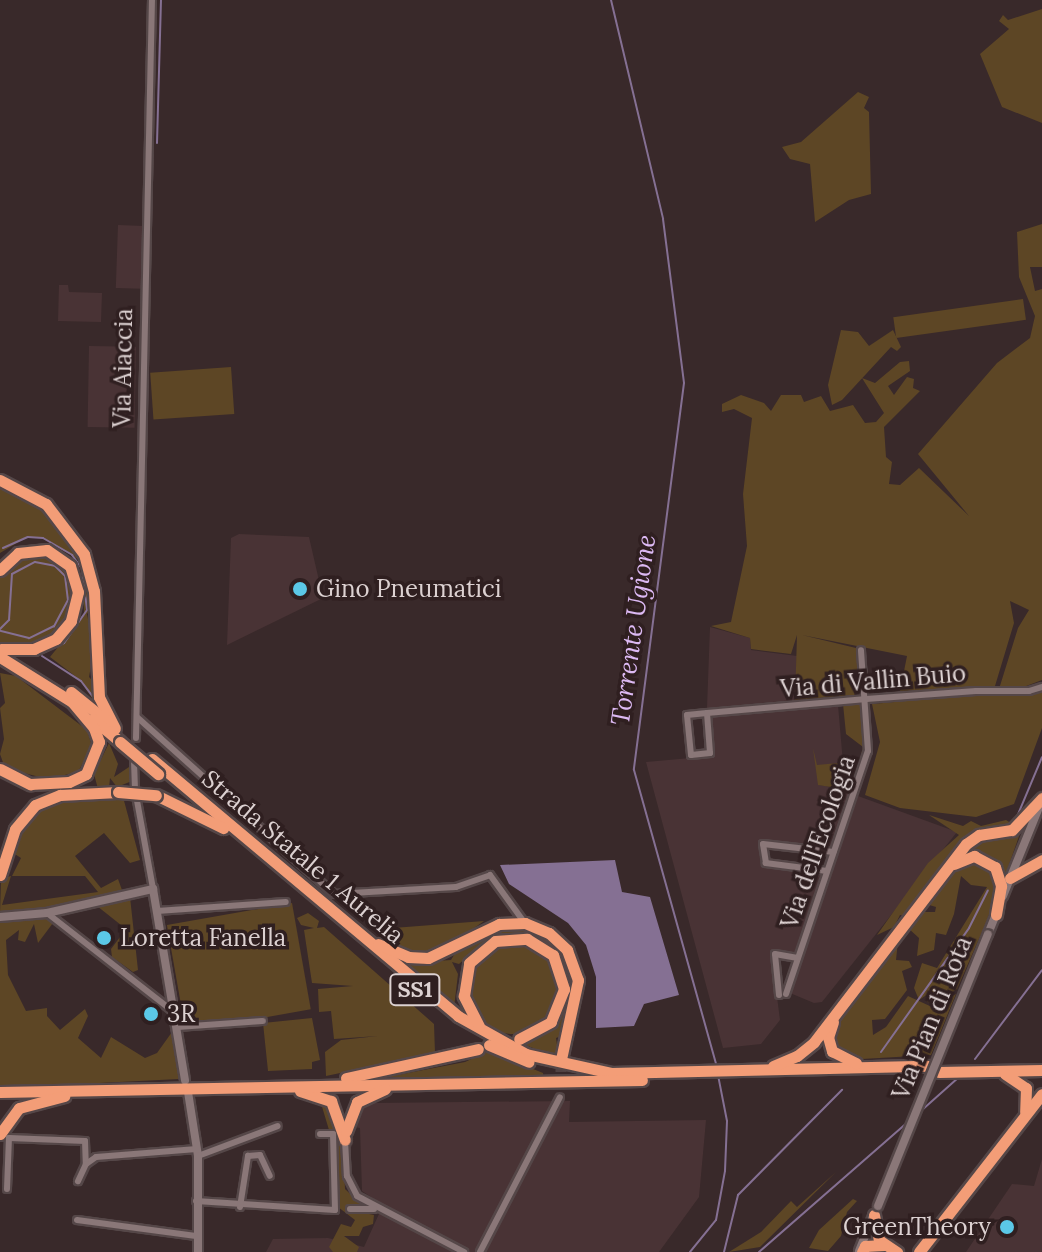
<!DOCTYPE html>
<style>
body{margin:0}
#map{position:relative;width:1042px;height:1252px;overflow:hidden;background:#39292a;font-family:Lora,serif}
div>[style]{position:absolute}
.built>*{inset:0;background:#493335;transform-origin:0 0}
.green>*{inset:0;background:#5d4625;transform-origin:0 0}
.round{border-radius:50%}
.water>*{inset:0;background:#857093}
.stream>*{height:2px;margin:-1px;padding:0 1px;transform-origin:1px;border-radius:1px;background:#857093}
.highway-tunnel>*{height:11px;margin-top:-5.5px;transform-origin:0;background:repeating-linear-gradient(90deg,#514243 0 11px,transparent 0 16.5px)}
.roads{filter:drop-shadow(2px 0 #554748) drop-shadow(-2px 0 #554748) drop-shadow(0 2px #554748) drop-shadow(0 -2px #554748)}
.street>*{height:6px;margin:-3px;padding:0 3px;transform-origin:3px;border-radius:3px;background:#8a7778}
.secondary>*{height:8px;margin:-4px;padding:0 4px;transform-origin:4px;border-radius:4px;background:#8a7778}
.highway>*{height:11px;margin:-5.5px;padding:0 5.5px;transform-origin:5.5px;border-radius:5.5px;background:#f39d77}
.bridges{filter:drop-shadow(2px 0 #554748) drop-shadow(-2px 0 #554748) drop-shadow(0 2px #554748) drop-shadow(0 -2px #554748)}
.secondary-bridge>*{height:8px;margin:-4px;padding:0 4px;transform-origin:4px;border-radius:4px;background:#8a7778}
.highway-bridge>*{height:11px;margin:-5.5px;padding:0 5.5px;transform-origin:5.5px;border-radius:5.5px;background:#f39d77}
.dots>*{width:22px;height:22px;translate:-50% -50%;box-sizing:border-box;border:4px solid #2f1f20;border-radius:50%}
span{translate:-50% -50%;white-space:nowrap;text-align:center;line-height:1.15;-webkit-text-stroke:7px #2f1f20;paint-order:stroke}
.shield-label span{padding:2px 6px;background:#2f1f20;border:2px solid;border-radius:6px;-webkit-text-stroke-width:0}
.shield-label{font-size:22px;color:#dcd1d1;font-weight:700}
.street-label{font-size:24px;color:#dcd1d1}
.poi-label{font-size:24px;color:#dcd1d1}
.left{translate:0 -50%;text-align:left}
.right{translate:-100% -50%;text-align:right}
.water-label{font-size:26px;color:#dcb9f3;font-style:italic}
</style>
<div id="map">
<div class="built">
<div style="left:118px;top:225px;width:26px;height:63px;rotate:2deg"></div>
<div style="clip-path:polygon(59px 285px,68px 285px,69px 292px,102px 293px,101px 322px,58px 321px)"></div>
<div style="left:89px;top:346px;width:47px;height:81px;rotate:1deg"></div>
<div style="clip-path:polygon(239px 534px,309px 537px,323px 598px,227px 645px,231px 538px)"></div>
<div style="clip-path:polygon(710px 627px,750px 638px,751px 650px,797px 656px,795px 700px,707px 708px)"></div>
<div style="clip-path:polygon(838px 705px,843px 763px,817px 766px,819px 785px,851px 790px,831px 848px,758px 841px,762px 867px,822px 874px,796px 954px,771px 950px,780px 1020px,761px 1044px,723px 1048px,646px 762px,713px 756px,710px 716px)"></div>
<div style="clip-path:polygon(858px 796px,957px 832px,822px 1002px,814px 1003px,790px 993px)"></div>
<div style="clip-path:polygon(570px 1101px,569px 1122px,706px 1120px,699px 1197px,659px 1252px,266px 1252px,273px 1239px,328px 1238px,364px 1247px,383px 1205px,362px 1191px,360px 1128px,354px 1127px,363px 1108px,374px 1103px)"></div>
<div style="clip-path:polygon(1042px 1159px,1042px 1252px,966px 1252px,1012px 1184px,1034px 1186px)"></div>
</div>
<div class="green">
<div style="clip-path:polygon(1042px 9px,1042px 123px,1002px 107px,980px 54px,1009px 29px,999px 21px,1003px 15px,1008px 20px)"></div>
<div style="clip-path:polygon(858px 92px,869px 97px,864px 108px,869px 112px,871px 194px,849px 200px,815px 222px,810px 164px,790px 159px,782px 147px,801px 142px)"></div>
<div style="clip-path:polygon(1042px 224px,1042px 267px,1030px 267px,1035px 291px,1042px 289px,1042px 680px,1021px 688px,999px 689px,1018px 628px,1029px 610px,1010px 601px,1014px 623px,995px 686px,900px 691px,907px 656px,802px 635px,856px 648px,861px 689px,854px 695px,795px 700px,797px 635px,791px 654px,751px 649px,750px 638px,711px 626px,731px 622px,747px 546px,743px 494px,752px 418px,734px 409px,722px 412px,722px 404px,741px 395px,764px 403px,771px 411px,781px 395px,801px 395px,804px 402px,821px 396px,830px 411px,853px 405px,865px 423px,876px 422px,884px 413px,862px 378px,875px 383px,900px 362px,909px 361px,910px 371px,888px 386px,894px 395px,907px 377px,914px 379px,913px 388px,920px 391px,884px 427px,886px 457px,892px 462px,889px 484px,900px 485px,919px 468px,969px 516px,918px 454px,997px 363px,1030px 338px,1035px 316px,1019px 277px,1017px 232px)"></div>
<div style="left:1023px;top:299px;width:21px;height:131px;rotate:82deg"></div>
<div style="clip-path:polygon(841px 330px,858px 332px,869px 346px,893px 330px,901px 347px,897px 351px,891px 347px,842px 400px,832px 405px,828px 385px)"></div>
<div style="left:231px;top:367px;width:47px;height:81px;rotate:86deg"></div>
<div style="clip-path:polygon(0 483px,16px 489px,25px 501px,45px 506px,66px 530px,69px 543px,80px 550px,87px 578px,91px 609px,87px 614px,94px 650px,89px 677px,96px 684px,96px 704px,79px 679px,50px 657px,84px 615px,84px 572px,79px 560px,43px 538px,27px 537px,0 553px)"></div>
<div style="clip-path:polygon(40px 552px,65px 566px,74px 591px,65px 625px,42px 643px,0 643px,0 575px,15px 559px)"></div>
<div style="clip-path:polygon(0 673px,16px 676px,87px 730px,92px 746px,78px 772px,47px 779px,5px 768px,0 754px,4px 739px,0 708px,5px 703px)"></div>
<div style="clip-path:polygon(1042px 689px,1042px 728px,1014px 804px,976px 817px,900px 808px,865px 795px,880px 742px,872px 704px)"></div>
<div style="clip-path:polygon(857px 702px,862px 707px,865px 741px,856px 775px,863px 747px,846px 734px,843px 704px)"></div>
<div style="clip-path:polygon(109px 743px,118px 764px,114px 777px,129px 767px,132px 781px,117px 787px,110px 778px,109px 788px,98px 789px,94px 774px)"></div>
<div style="clip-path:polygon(813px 748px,817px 765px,838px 763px,840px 773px,853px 780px,850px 790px,818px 785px)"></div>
<div style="clip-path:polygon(123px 797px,140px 860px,130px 863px,104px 833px,75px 856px,101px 888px,118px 879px,122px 890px,23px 913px,0 913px,1px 879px,11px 876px,2px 905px,98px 892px,85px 876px,12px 876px,21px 858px,10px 851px,29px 814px,52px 801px)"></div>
<div style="clip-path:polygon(929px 815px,963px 826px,971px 821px,981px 826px,1006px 820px,1014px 825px,981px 831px,907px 916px,900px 915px,894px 927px,877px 935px,928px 863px,959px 835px)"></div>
<div style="clip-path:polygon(1023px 825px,1005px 876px,961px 856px,972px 842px)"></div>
<div style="clip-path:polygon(973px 859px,990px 870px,998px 889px,986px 923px,957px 989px,936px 1003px,927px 1002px,928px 994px,919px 1000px,914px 988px,922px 963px,937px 968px,987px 887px,971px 885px,961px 876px,954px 914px,946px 935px,936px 933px,934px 950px,917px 956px,919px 938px,908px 928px,918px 912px,935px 912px,936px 907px,926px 904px,955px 866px)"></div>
<div style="clip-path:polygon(130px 897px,138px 970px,133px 972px,112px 957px,111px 949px,126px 929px,97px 906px)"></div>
<div style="left:292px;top:903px;width:108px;height:127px;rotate:80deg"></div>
<div style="clip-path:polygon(308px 913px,319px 921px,317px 928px,324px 927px,434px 1024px,435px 1053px,326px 1076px,325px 1052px,341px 1040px,378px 1036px,334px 1039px,331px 1011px,319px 1012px,318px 989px,353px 986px,312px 983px,304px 930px,314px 928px,301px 925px,297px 918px)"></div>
<div style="clip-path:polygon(44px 916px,53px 923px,38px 943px,34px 924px,25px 942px,18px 940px,19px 930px,6px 940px,8px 975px,26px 1011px,47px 1008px,47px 1016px,60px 1030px,85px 1009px,88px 1016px,78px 1038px,101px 1058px,111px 1037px,145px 1058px,157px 1053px,172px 1032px,179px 1079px,0 1088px,0 923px)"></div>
<div style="clip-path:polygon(484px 921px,448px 947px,419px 955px,398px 947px,380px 929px)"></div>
<div style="clip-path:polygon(521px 927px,546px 936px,562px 952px,575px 982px,561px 1036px,556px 1038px,559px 1058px,520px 1043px,554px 1023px,567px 997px,564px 966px,542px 940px,523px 933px,504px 934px,485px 941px,459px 964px,452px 962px,458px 974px,454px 1008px,407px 963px,451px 960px,457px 950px,496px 929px)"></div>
<div style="clip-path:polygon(898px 941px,896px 960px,909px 961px,912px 967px,902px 971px,907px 990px,885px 1019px,872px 1020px,873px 1035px,886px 1027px,908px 996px,932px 1007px,956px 994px,931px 1055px,862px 1059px,839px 1054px,832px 1028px)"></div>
<div class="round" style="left:467px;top:942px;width:92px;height:92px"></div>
<div style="clip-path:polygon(312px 1018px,320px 1060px,312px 1062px,312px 1069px,268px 1071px,263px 1023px)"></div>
<div style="clip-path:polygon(489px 1051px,543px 1073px,544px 1080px,387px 1077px,465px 1062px)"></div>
<div style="clip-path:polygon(320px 1100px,327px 1105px,343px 1144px,345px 1189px,361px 1204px,355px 1211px,374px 1215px,373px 1224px,363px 1227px,359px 1236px,344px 1236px,359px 1247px,357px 1252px,333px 1252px,329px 1247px,341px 1224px,351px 1227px,355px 1220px,338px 1207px,336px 1131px,329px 1130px)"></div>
<div style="clip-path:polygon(836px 1172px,760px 1247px,729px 1252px,761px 1232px,791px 1201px,797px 1207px)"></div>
<div style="clip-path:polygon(853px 1199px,857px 1201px,847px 1212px,841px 1236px,828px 1251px,809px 1248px,819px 1230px)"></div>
</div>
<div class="water">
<div style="clip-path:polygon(615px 860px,622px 892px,650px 897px,679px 995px,644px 1004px,634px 1026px,596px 1028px,596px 977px,586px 945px,568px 923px,509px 884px,500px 865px)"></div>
</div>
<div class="stream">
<div style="left:611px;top:0;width:225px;rotate:76.6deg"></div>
<div style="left:663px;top:219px;width:165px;rotate:82.7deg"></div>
<div style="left:684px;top:383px;width:390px;rotate:97.4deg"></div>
<div style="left:634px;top:770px;width:305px;rotate:74.4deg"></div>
<div style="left:157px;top:143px;width:143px;rotate:-88.4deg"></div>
<div style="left:3px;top:548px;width:27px;rotate:-24deg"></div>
<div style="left:28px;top:537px;width:15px;rotate:4deg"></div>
<div style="left:43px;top:538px;width:34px;rotate:30deg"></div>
<div style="left:72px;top:555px;width:17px;rotate:54deg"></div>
<div style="left:82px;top:569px;width:41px;rotate:83deg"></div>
<div style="left:87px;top:610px;width:40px;rotate:124.9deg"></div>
<div style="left:64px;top:643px;width:29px;rotate:155deg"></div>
<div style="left:0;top:629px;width:13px;rotate:-45deg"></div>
<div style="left:9px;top:620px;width:46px;rotate:-86.3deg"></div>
<div style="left:12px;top:574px;width:26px;rotate:-28deg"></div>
<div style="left:35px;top:562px;width:20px;rotate:11deg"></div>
<div style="left:55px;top:566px;width:14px;rotate:45deg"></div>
<div style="left:65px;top:576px;width:24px;rotate:83deg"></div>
<div style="left:68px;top:600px;width:30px;rotate:118deg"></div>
<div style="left:54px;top:626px;width:28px;rotate:154deg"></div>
<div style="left:29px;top:638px;width:30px;rotate:-166deg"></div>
<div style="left:42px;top:656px;width:46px;rotate:32.7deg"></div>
<div style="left:81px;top:681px;width:20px;rotate:53deg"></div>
<div style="left:1016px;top:819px;width:67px;rotate:-67.2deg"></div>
<div style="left:881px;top:1052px;width:152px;rotate:-54.6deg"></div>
<div style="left:969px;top:928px;width:42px;rotate:-63.4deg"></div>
<div style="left:975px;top:1059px;width:111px;rotate:-53deg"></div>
<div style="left:922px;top:1110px;width:50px;rotate:-41.7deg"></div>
<div style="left:690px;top:1252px;width:41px;rotate:-50.9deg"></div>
<div style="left:716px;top:1220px;width:50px;rotate:-79.6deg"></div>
<div style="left:725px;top:1171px;width:50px;rotate:-87.7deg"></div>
<div style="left:727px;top:1121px;width:47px;rotate:-101.1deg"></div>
<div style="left:724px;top:1252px;width:59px;rotate:-76.2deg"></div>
<div style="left:738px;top:1195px;width:148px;rotate:-45.3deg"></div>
<div style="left:759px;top:1252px;width:198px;rotate:-41.1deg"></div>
</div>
<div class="highway-tunnel">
<div style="left:561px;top:1088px;width:29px;rotate:-90deg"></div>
</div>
<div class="roads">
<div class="street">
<div style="left:707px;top:713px;width:40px;rotate:85.7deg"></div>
<div style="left:710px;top:753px;width:19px;rotate:174deg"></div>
<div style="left:691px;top:755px;width:40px;rotate:-95.7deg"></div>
<div style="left:687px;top:715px;width:20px;rotate:-6deg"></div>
<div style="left:707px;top:713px;width:160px;rotate:-5deg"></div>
<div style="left:866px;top:699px;width:110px;rotate:-4.2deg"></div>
<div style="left:976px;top:691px;width:53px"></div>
<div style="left:1029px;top:691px;width:14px;rotate:-17deg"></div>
<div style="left:138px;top:718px;width:263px;rotate:41.9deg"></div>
<div style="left:334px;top:894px;width:122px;rotate:-3.3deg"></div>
<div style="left:456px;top:887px;width:36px;rotate:-19deg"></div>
<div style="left:490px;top:875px;width:58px;rotate:54.1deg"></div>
<div style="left:136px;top:738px;width:738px;rotate:-88.76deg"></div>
<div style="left:134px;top:761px;width:28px;rotate:88deg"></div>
<div style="left:136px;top:795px;width:96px;rotate:79.7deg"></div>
<div style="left:827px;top:871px;width:62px;rotate:-172.5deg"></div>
<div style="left:766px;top:863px;width:19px;rotate:-99deg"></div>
<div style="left:763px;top:844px;width:71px;rotate:6.4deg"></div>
<div style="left:157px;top:911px;width:129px;rotate:-4deg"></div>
<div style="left:47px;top:913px;width:162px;rotate:38deg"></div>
<div style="left:786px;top:994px;width:256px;rotate:-71.4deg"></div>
<div style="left:868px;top:751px;width:101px;rotate:-94deg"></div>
<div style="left:779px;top:995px;width:41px;rotate:-95.6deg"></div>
<div style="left:775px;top:954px;width:23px;rotate:10deg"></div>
<div style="left:177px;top:1027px;width:86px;rotate:-4deg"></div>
<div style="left:345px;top:1140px;width:36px;rotate:87deg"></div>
<div style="left:347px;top:1176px;width:22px;rotate:63deg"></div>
<div style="left:357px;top:1196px;width:121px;rotate:27.6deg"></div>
<div style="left:198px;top:1156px;width:85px;rotate:-20.6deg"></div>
<div style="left:86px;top:1164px;width:12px;rotate:-35deg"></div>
<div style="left:96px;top:1157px;width:101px;rotate:-4.5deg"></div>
<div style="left:7px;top:1189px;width:51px;rotate:-87.8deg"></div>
<div style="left:9px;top:1138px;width:76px;rotate:2.3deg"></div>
<div style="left:85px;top:1141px;width:23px;rotate:88deg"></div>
<div style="left:86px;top:1164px;width:19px;rotate:115deg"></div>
<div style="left:196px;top:1201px;width:139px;rotate:3.7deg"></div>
<div style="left:335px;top:1210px;width:76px;rotate:-91.5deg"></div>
<div style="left:333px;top:1134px;width:13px;rotate:180deg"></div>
<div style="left:240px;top:1207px;width:52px;rotate:-81.1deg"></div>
<div style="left:248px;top:1156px;width:12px;rotate:-5deg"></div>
<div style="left:260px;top:1155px;width:23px;rotate:65deg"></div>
<div style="left:350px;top:1209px;width:24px"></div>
<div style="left:77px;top:1220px;width:120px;rotate:7.7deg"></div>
<div style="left:480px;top:1252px;width:174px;rotate:-62.7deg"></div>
</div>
<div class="secondary">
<div style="left:1003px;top:896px;width:98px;rotate:-67.9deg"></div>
<div style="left:0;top:917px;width:47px;rotate:-4.9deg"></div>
<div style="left:47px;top:913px;width:109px;rotate:-12.8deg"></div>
<div style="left:153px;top:889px;width:194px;rotate:80.5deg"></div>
<div style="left:988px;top:934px;width:24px;rotate:-68deg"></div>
<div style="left:188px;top:1092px;width:65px;rotate:81.1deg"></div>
<div style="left:198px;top:1156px;width:96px;rotate:90deg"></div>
<div style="left:859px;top:1251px;width:38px;rotate:-68deg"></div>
</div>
<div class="highway">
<div style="left:0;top:480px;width:52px;rotate:27.6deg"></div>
<div style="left:46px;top:504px;width:63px;rotate:52.8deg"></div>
<div style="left:84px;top:554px;width:38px;rotate:75deg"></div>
<div style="left:94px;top:591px;width:106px;rotate:87.3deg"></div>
<div style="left:99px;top:697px;width:35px;rotate:63deg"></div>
<div style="left:0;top:570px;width:25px;rotate:-43deg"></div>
<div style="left:18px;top:553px;width:29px;rotate:-6deg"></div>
<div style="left:47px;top:550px;width:28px;rotate:35deg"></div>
<div style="left:70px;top:566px;width:27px;rotate:73deg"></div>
<div style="left:78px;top:592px;width:30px;rotate:104deg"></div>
<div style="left:71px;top:621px;width:23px;rotate:130deg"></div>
<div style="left:56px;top:639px;width:24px;rotate:156deg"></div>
<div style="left:34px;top:649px;width:33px;rotate:180deg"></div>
<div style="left:0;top:657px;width:91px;rotate:31.9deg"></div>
<div style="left:71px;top:692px;width:48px;rotate:39deg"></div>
<div style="left:93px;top:719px;width:35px;rotate:40deg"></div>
<div style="left:152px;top:759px;width:400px;rotate:40deg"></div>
<div style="left:458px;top:1016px;width:78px;rotate:29.2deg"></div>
<div style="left:526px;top:1054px;width:87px;rotate:12.6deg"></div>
<div style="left:611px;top:1073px;width:316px;rotate:-1.3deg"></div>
<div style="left:0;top:769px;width:34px;rotate:27deg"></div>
<div style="left:30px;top:784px;width:39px;rotate:-3deg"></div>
<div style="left:69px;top:782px;width:19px;rotate:-25deg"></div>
<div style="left:86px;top:774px;width:35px;rotate:-68deg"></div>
<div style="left:99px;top:742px;width:15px;rotate:-110deg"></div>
<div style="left:94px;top:728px;width:35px;rotate:-130deg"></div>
<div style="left:156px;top:795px;width:75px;rotate:26.2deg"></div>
<div style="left:954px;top:864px;width:22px;rotate:-22deg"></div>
<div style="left:974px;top:856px;width:24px;rotate:28deg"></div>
<div style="left:995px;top:867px;width:20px;rotate:72deg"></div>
<div style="left:1001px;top:886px;width:29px;rotate:100deg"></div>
<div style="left:0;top:875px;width:48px;rotate:-71.9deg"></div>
<div style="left:15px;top:829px;width:31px;rotate:-50deg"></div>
<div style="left:35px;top:805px;width:27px;rotate:-22deg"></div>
<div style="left:60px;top:795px;width:58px;rotate:-3deg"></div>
<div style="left:1010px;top:878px;width:37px;rotate:-29deg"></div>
<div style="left:378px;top:944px;width:33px;rotate:23deg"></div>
<div style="left:408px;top:957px;width:20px;rotate:3deg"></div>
<div style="left:428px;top:958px;width:79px;rotate:-25.6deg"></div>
<div style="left:499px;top:924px;width:26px;rotate:-2deg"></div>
<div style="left:525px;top:923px;width:26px;rotate:23deg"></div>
<div style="left:549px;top:933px;width:25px;rotate:43deg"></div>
<div style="left:567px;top:950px;width:32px;rotate:70deg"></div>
<div style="left:578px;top:980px;width:81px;rotate:102.1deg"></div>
<div style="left:833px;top:1022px;width:16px;rotate:108deg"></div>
<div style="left:828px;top:1037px;width:15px;rotate:74deg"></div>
<div style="left:832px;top:1051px;width:27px;rotate:27deg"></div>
<div style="left:479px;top:1026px;width:34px;rotate:-117deg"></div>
<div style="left:464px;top:996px;width:33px;rotate:-81deg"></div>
<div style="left:469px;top:963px;width:34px;rotate:-40deg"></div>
<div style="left:495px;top:941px;width:32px;rotate:-4deg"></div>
<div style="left:527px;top:939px;width:31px;rotate:32deg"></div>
<div style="left:553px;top:955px;width:36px;rotate:72deg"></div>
<div style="left:564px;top:989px;width:35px;rotate:112deg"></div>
<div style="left:551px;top:1022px;width:36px;rotate:152deg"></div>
<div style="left:489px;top:1045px;width:43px;rotate:23deg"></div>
<div style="left:773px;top:1066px;width:26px;rotate:-23deg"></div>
<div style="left:797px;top:1056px;width:22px;rotate:-39deg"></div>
<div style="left:814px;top:1042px;width:250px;rotate:-52.5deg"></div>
<div style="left:966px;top:844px;width:16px;rotate:-35deg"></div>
<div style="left:979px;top:835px;width:33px;rotate:-9deg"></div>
<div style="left:1012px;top:830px;width:44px;rotate:-46.8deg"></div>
<div style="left:939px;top:1072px;width:103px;rotate:-1.1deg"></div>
<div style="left:1005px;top:1074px;width:25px;rotate:34deg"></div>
<div style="left:1026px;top:1088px;width:24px;rotate:92deg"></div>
<div style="left:346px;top:1078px;width:135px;rotate:-12.4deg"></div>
<div style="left:300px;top:1091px;width:33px;rotate:18deg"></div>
<div style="left:331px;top:1101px;width:41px;rotate:70.3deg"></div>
<div style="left:0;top:1092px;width:642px;rotate:-1.07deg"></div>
<div style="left:346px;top:1131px;width:31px;rotate:-69deg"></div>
<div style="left:357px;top:1102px;width:31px;rotate:-25deg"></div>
<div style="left:0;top:1134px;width:32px;rotate:-54deg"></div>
<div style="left:19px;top:1108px;width:47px;rotate:-14.9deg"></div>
<div style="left:874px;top:1215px;width:25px;rotate:79deg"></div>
<div style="left:879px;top:1240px;width:22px;rotate:34deg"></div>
<div style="left:862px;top:1252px;width:7px;rotate:-63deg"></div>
<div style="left:865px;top:1246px;width:19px;rotate:-3deg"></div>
<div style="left:919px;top:1252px;width:200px;rotate:-52.1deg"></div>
</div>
</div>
<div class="bridges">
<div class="secondary-bridge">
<div style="left:878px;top:1206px;width:293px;rotate:-68deg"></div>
</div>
<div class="highway-bridge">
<div style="left:120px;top:742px;width:50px;rotate:40.1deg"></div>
<div style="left:118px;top:792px;width:38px;rotate:5deg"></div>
</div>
</div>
<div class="dots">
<div style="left:300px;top:589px;background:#5bc8e7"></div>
<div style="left:104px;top:938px;background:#5bc8e7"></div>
<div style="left:151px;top:1014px;background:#5bc8e7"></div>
<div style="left:1007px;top:1227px;background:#5bc8e7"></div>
</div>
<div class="shield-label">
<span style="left:415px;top:990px">SS1</span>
</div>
<div class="street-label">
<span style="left:123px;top:368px;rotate:-89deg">Via Aiaccia</span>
<span style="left:873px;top:681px;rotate:-5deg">Via di Vallin Buio</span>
<span style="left:818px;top:842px;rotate:-71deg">Via dell'Ecologia</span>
<span style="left:303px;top:857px;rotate:40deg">Strada Statale 1 Aurelia</span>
<span style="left:932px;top:1018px;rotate:-68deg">Via Pian di Rota</span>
</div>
<div class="poi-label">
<span class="left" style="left:316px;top:589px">Gino Pneumatici</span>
<span class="left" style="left:120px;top:938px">Loretta Fanella</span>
<span class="left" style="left:167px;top:1014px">3R</span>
<span class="right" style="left:991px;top:1227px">GreenTheory</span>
</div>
<div class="water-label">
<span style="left:633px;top:630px;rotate:-82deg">Torrente Ugione</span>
</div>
</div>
